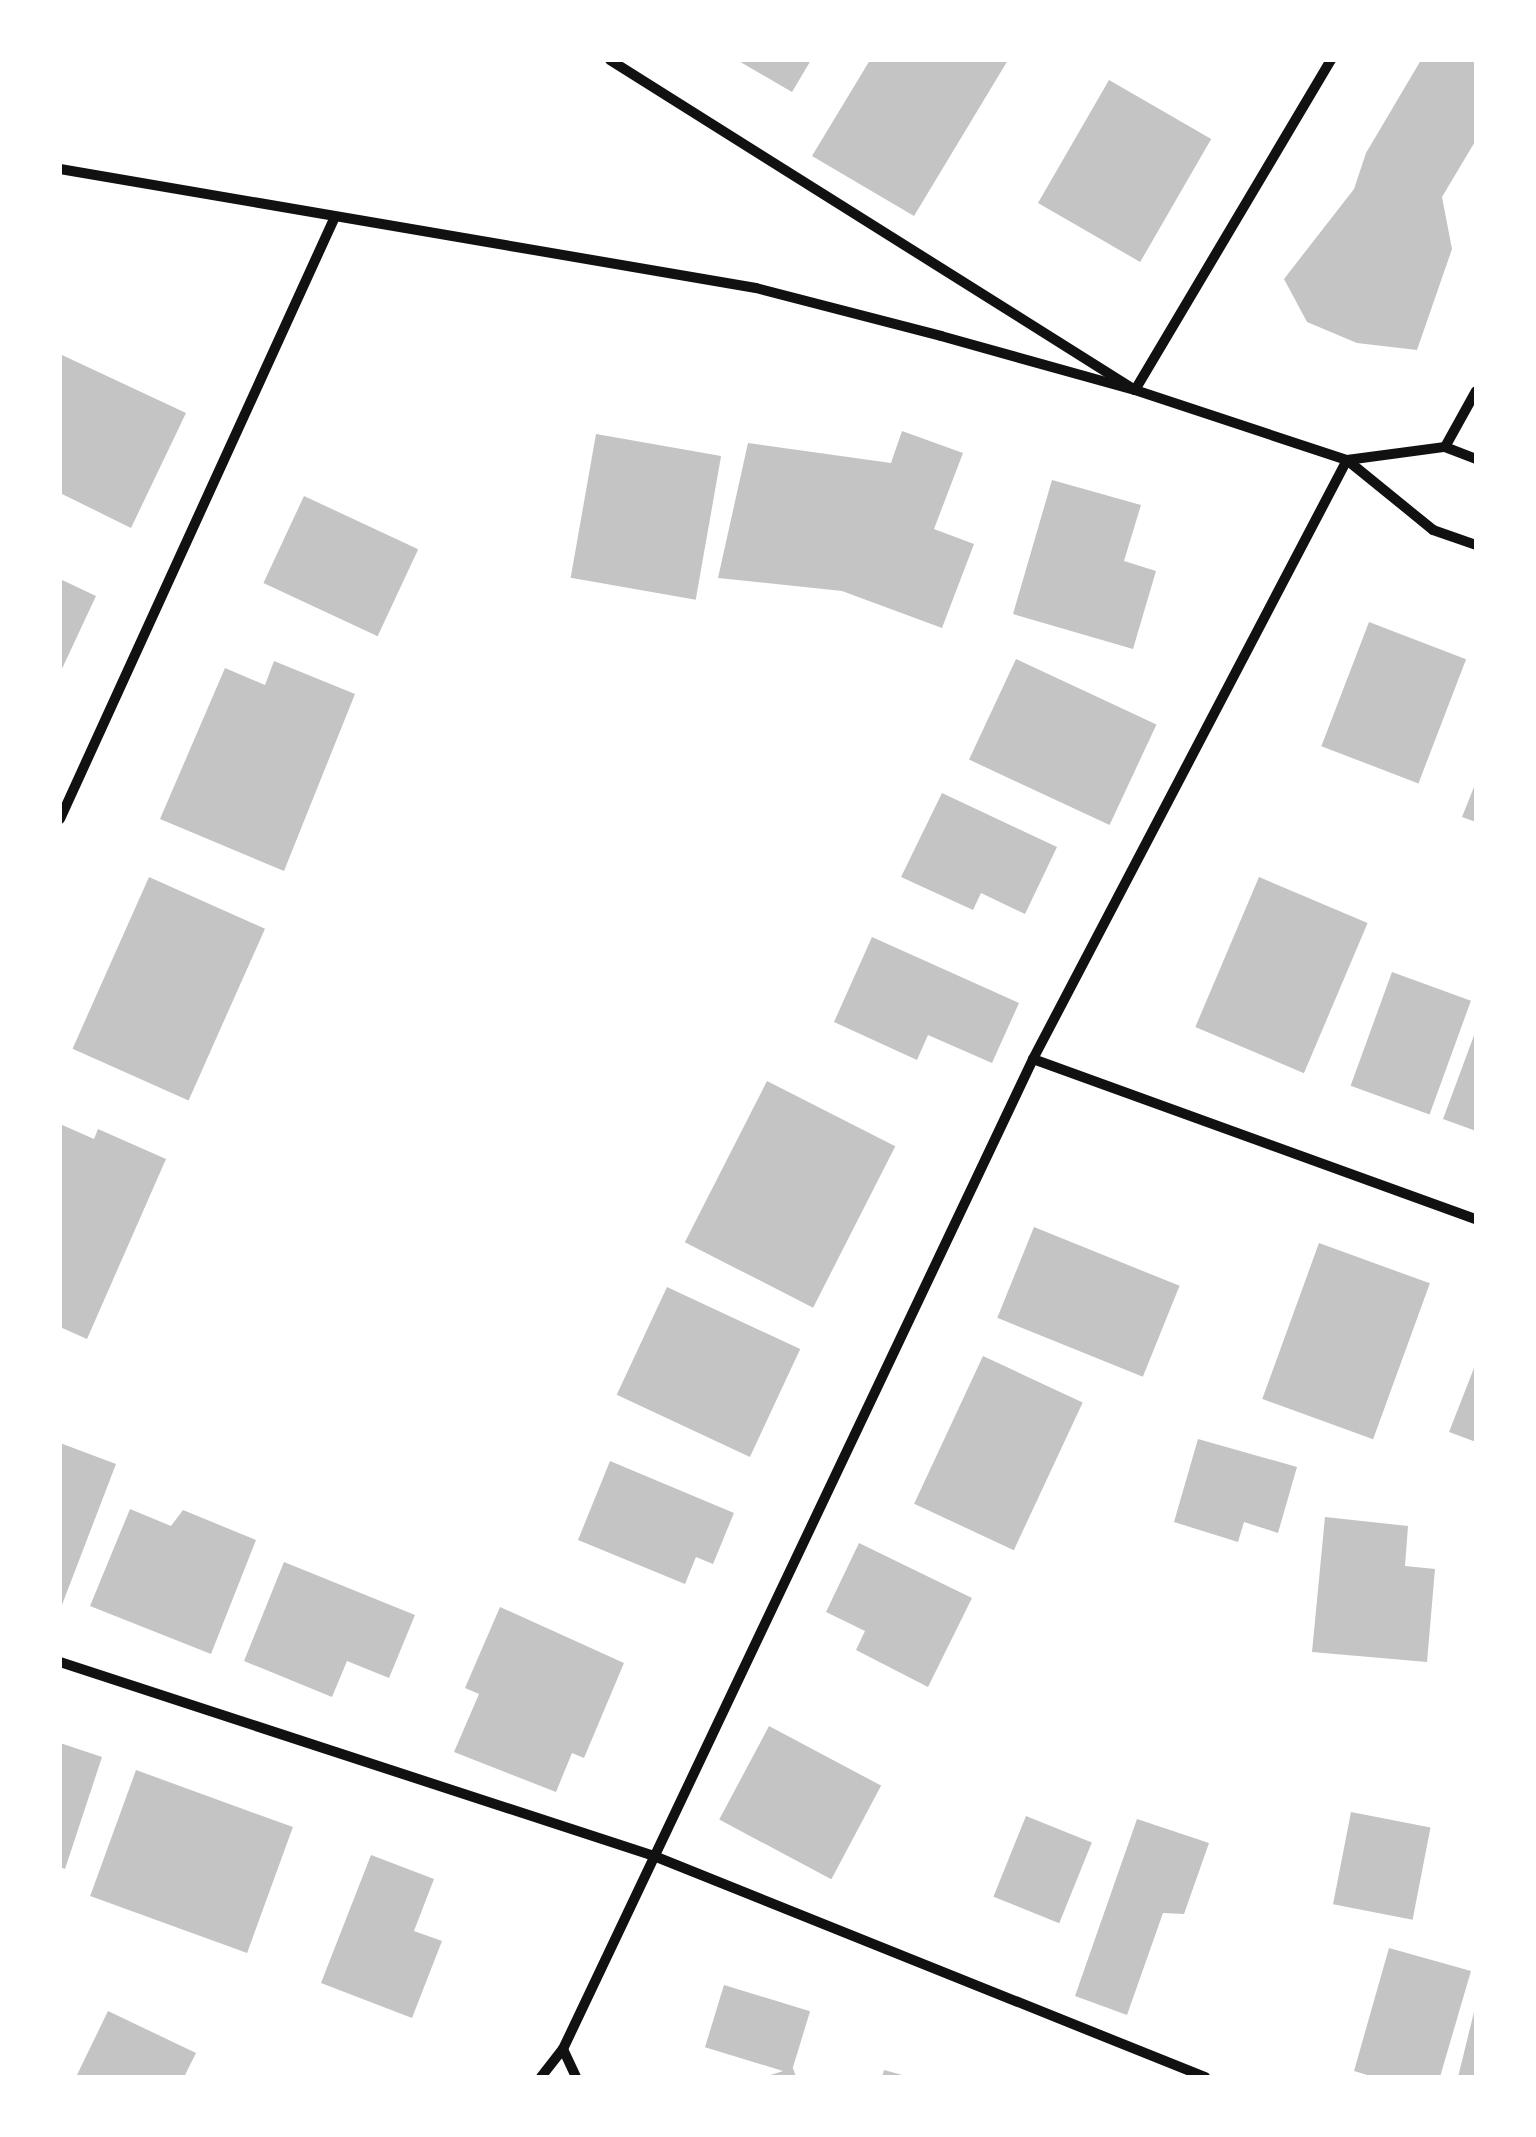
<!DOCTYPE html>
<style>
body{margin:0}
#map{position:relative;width:1536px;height:2137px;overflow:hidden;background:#fff;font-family:Rubik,sans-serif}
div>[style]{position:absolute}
.building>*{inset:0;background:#c4c4c4;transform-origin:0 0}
.minor>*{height:10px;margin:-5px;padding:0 5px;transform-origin:5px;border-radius:5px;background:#111}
span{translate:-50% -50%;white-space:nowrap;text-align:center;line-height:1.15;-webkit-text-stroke:10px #fff;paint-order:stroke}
.frame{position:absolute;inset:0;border:62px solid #fff;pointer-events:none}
</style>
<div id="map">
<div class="building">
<div style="clip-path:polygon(737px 60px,811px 60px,792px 92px)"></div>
<div style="clip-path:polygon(870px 60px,1008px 60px,914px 216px,812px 156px)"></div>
<div style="clip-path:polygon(1421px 60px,1476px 60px,1476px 140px,1442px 197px,1452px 249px,1417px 350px,1357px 343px,1307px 322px,1284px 279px,1354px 189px,1366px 153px)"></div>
<div style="left:1109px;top:80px;width:118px;height:142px;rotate:30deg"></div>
<div style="clip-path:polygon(62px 355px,186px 413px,131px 528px,60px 493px)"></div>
<div style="clip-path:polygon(902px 431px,963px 453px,934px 529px,974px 544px,942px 628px,842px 591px,718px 578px,748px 443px,891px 463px)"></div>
<div style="left:596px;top:434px;width:127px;height:146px;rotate:10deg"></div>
<div style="clip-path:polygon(1052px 480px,1141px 505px,1124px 561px,1156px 571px,1133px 649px,1013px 614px)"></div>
<div style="left:304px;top:496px;width:126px;height:96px;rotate:25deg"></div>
<div style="clip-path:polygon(60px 579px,96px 596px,60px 673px)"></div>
<div style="left:1369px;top:622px;width:104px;height:133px;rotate:21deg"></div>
<div style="left:1016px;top:659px;width:155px;height:111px;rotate:25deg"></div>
<div style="clip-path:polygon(274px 661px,355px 694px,284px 871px,160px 819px,225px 668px,265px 685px)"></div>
<div style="clip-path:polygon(1476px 782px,1476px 822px,1462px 817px)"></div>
<div style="clip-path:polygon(942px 793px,1057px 847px,1025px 914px,981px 893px,973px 910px,901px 877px)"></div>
<div style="left:149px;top:877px;width:127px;height:188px;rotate:24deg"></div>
<div style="left:1259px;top:877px;width:118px;height:163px;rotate:23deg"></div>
<div style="clip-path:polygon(872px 937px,1019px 1003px,992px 1063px,928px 1035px,917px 1060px,834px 1022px)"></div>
<div style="left:1392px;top:972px;width:84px;height:121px;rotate:20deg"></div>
<div style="clip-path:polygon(1476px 1030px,1476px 1131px,1443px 1119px)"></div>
<div style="left:767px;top:1081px;width:144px;height:181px;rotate:27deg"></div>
<div style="clip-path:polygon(60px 1124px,94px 1139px,98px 1129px,166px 1159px,87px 1339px,60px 1327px)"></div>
<div style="left:1034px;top:1227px;width:157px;height:98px;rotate:22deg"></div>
<div style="left:1319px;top:1243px;width:118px;height:166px;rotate:20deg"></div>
<div style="left:667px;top:1287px;width:147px;height:119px;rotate:25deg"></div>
<div style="left:983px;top:1356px;width:110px;height:163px;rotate:25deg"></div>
<div style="clip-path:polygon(1476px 1363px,1476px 1442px,1449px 1432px)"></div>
<div style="clip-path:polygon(1198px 1439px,1297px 1467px,1278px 1533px,1244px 1522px,1238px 1542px,1174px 1522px)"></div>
<div style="clip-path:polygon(60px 1443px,116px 1464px,60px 1610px)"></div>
<div style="clip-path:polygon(610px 1461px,734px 1513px,713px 1564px,696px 1557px,685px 1584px,578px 1540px)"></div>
<div style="clip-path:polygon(130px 1509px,171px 1526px,183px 1510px,256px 1540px,211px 1654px,90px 1606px)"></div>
<div style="clip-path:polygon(1325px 1517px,1408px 1526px,1405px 1566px,1435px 1569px,1427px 1662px,1312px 1652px)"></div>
<div style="clip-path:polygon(859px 1543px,972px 1598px,928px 1687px,856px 1650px,865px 1631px,826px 1612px)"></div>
<div style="clip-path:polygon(284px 1562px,415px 1615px,389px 1678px,347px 1661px,332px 1697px,244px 1661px)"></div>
<div style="clip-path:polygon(500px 1607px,624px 1663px,584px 1758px,572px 1753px,556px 1792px,454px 1752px,479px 1694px,465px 1688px)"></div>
<div style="left:769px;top:1726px;width:127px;height:106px;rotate:28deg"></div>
<div style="clip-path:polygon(60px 1743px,102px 1757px,65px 1869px,60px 1867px)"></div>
<div style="left:136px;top:1770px;width:167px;height:134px;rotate:20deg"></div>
<div style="left:1351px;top:1812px;width:81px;height:94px;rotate:11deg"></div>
<div style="left:1026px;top:1816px;width:71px;height:87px;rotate:22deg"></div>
<div style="clip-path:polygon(1137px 1819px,1209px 1843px,1184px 1914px,1163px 1913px,1127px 2015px,1075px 1996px)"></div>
<div style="clip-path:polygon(371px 1855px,434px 1879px,414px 1931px,442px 1941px,412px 2018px,321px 1983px)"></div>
<div style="clip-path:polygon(1389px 1948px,1471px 1971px,1440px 2077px,1374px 2077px,1354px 2071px)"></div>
<div style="left:724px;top:1985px;width:90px;height:65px;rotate:17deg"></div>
<div style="clip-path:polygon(1475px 2008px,1476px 2077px,1458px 2077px)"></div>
<div style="clip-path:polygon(108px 2011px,196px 2053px,184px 2077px,76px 2077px)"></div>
<div style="clip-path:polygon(793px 2068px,796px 2077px,767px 2077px,767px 2076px)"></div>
<div style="clip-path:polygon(884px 2070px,906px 2076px,906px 2077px,882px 2077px)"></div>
</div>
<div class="minor">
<div style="left:610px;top:60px;width:620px;rotate:32.15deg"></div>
<div style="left:1135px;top:390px;width:384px;rotate:-59.3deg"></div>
<div style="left:60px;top:169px;width:706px;rotate:9.7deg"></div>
<div style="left:756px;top:288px;width:191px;rotate:14.5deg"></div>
<div style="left:941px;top:336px;width:201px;rotate:15.6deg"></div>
<div style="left:1135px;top:390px;width:223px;rotate:18.3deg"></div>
<div style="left:1347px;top:460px;width:111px;rotate:39.1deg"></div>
<div style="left:1433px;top:530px;width:46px;rotate:19.2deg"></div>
<div style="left:1445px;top:447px;width:64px;rotate:-61deg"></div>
<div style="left:1347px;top:460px;width:99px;rotate:-7.6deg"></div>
<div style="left:1445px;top:447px;width:33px;rotate:21deg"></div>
<div style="left:60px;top:819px;width:660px;rotate:-65.46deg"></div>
<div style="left:1033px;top:1059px;width:471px;rotate:19.9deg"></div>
<div style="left:60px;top:1662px;width:625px;rotate:18.09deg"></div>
<div style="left:654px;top:1856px;width:594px;rotate:21.86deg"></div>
<div style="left:563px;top:2049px;width:31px;rotate:65deg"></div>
<div style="left:541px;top:2077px;width:36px;rotate:-52deg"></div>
<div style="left:563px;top:2049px;width:1096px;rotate:-64.6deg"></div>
<div style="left:1033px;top:1059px;width:676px;rotate:-62.34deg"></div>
</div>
<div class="frame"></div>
</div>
